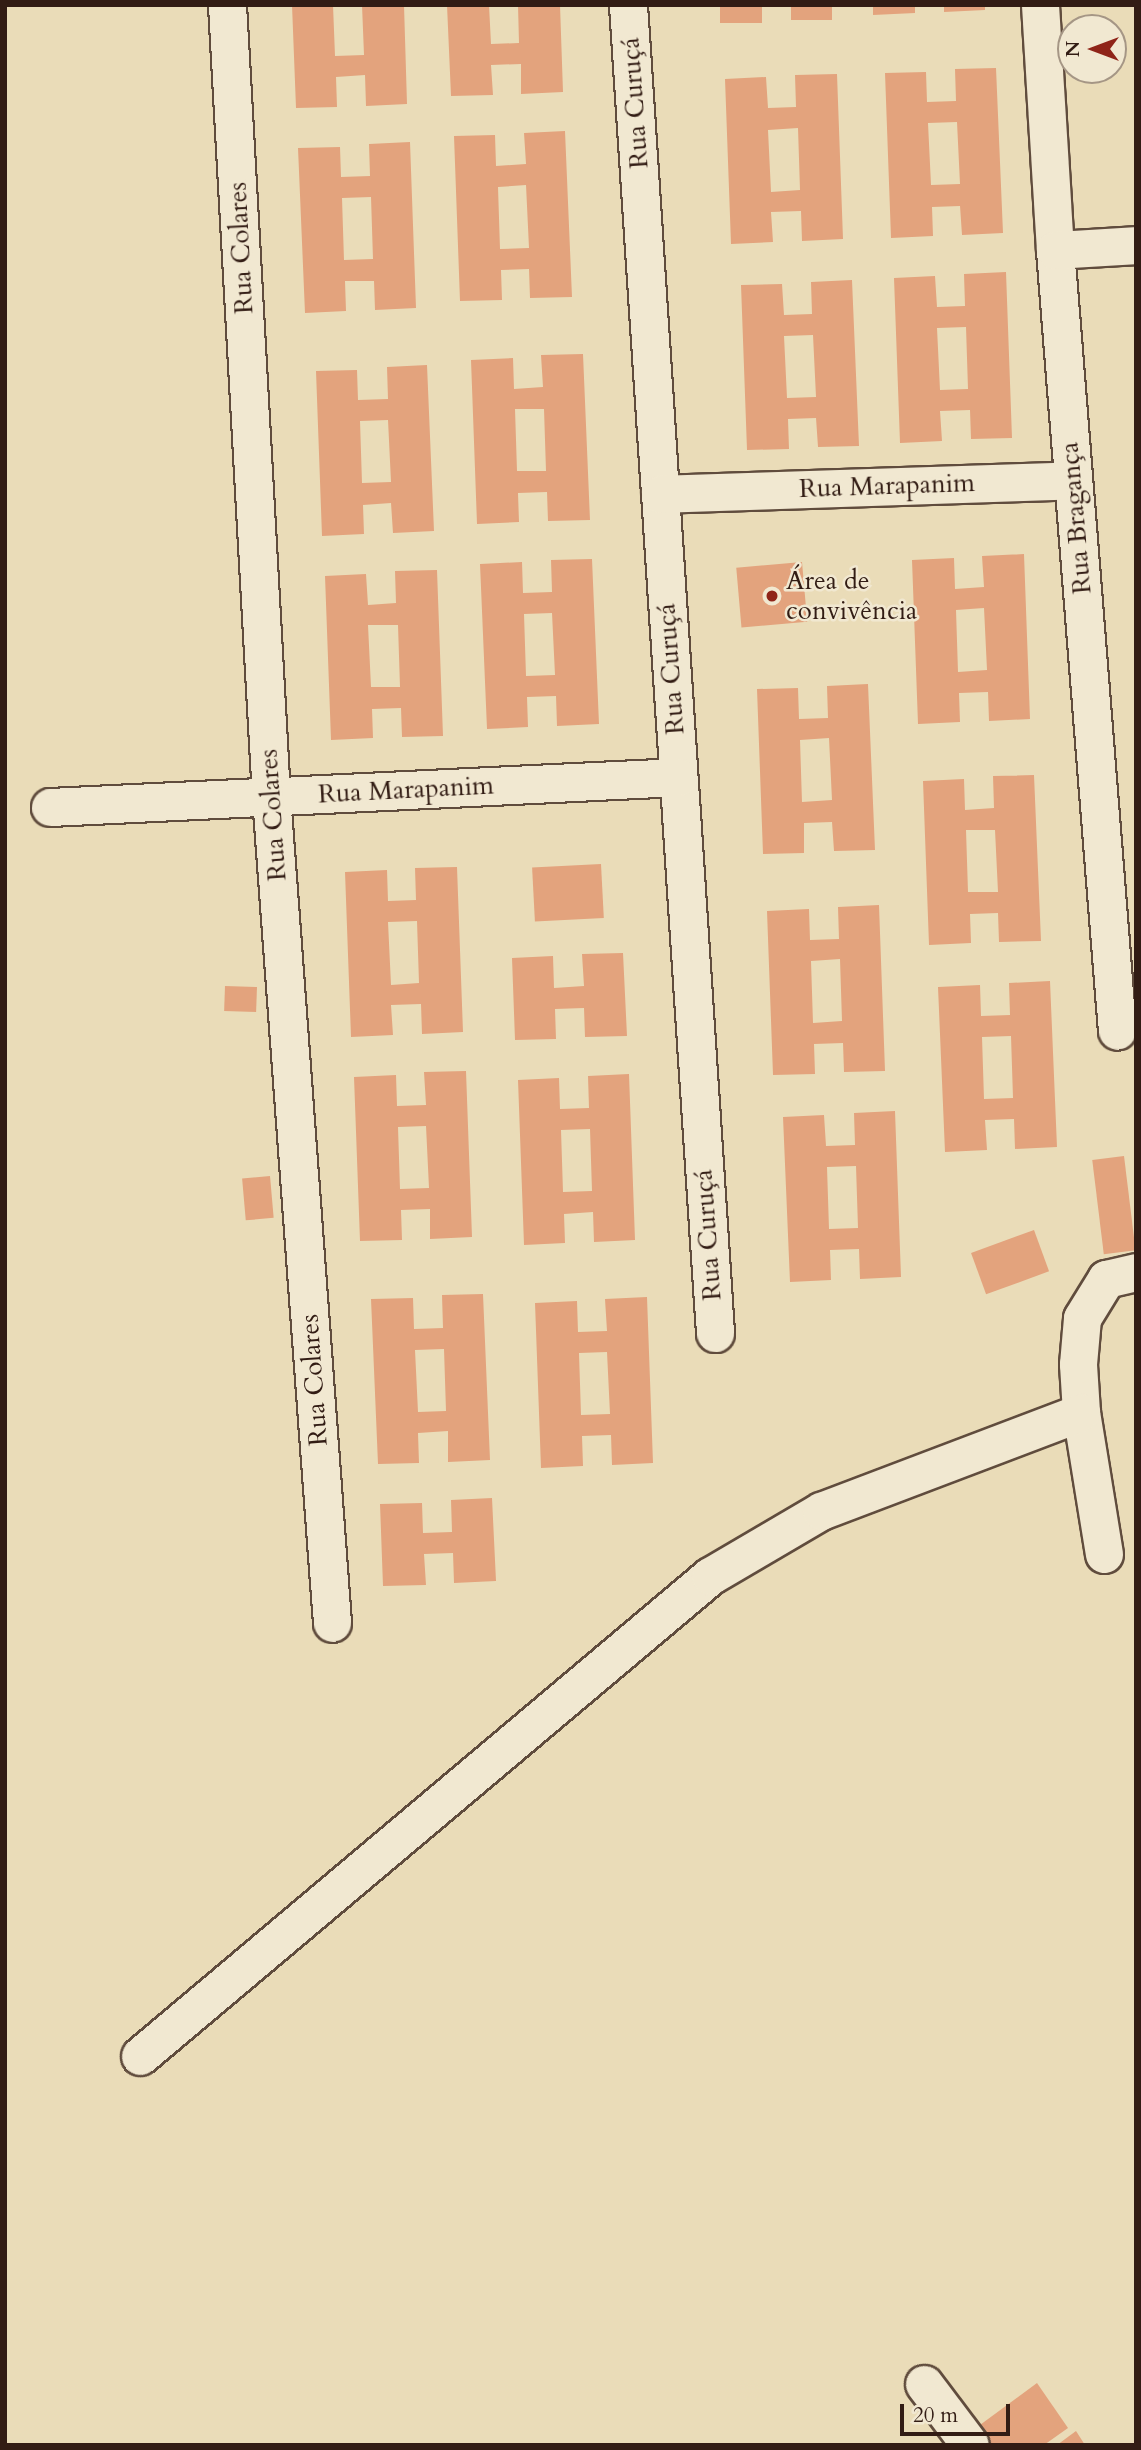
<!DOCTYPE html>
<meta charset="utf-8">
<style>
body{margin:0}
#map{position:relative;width:1141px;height:2450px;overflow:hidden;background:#eadcb8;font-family:Cardo,serif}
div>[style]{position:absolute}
.building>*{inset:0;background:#e3a37d;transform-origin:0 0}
.roads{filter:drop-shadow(2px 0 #604c3d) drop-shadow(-2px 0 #604c3d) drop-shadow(0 2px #604c3d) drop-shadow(0 -2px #604c3d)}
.street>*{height:37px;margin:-18.5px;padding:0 18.5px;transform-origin:18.5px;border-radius:18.5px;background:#f1e8d1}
.dots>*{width:19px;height:19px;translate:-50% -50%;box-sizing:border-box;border:4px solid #f1e8d1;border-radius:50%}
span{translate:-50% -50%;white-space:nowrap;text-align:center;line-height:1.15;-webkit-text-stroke:5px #f1e8d1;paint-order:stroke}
.street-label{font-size:26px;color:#321c14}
.poi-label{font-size:26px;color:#321c14}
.left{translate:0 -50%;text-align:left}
.frame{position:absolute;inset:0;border:7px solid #321c14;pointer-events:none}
.north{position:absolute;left:1057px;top:14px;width:70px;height:70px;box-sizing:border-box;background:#f1e8d1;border:2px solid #a59685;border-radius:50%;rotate:270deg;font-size:19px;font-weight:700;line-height:28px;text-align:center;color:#321c14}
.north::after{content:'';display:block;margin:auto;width:24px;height:32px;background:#8f2418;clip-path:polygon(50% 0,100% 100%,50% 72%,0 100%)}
.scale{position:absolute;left:900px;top:2404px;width:110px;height:32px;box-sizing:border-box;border:4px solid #321c14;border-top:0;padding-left:9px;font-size:21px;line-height:24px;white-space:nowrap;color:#321c14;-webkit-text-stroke:5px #f1e8d1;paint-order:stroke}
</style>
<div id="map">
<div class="building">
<div style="clip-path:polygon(292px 5px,333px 5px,335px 56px,364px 55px,362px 5px,404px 5px,407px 104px,366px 106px,365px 75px,336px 77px,337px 107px,296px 108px)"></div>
<div style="clip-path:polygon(447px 5px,489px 5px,491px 44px,519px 43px,518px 5px,560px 5px,563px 92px,521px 94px,521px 64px,491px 65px,493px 95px,451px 96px)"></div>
<div style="left:720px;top:5px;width:42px;height:18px"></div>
<div style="left:791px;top:5px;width:41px;height:15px"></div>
<div style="clip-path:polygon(873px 5px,915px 5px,915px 13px,873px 15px)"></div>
<div style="clip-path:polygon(944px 5px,985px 5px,985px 10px,944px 12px)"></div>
<div style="clip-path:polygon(evenodd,996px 68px,1003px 233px,962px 235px,960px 206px,932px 207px,933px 236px,891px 238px,885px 73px,926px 72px,927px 102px,956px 101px,955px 69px,996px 68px,957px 122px,960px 184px,931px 185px,928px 123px,957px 122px)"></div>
<div style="clip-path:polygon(evenodd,837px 74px,843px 239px,802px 241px,801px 211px,771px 212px,773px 242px,731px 244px,725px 79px,766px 77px,768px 108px,796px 107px,795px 75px,837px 74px,798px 128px,800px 190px,771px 192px,768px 130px,798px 128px)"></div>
<div style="clip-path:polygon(evenodd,565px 131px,572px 297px,530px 298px,529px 269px,501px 270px,502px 300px,460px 301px,454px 136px,495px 135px,496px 166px,526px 164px,524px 133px,565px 131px,526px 185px,529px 248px,500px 249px,498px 187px,526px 185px)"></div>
<div style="clip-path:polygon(evenodd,410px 142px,416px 308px,375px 310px,374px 281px,345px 281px,346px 311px,305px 313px,298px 148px,340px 147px,341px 177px,370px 176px,369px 144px,410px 142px,371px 197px,373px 259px,344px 260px,342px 198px,371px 197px)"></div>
<div style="clip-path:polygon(evenodd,1006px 272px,1012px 438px,971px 439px,970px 410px,940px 411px,942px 441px,900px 443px,894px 278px,935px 276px,937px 307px,965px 306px,964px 274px,1006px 272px,966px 327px,968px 389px,940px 390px,937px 328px,966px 327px)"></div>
<div style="clip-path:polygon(evenodd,852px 280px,859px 446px,818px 447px,816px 418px,788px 419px,789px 449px,747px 450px,741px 285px,782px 284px,784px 315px,812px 314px,811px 282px,852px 280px,813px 335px,816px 397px,787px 398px,784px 336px,813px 335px)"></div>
<div style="clip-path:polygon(evenodd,583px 354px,590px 520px,548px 521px,547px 492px,518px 493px,519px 522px,477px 524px,471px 360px,513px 358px,514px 389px,543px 387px,541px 355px,583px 354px,515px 409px,544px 409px,546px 471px,517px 471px,515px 409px)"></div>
<div style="clip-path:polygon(evenodd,427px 365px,434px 531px,393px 533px,391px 503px,363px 505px,364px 534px,322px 536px,316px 371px,357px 370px,358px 400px,388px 399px,387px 367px,427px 365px,388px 420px,391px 482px,362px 483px,360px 421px,388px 420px)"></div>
<div style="clip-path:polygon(evenodd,1024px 554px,1030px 719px,989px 721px,988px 692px,959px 693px,960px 722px,918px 724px,912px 560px,954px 558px,955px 589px,984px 587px,982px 556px,1024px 554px,984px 608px,987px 670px,958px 672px,956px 610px,984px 608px)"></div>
<div style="clip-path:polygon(evenodd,592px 559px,599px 724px,557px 726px,556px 696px,527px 697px,528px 727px,487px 729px,480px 564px,522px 562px,523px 593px,552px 592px,551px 560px,592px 559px,552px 613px,555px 675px,526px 676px,524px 614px,552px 613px)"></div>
<div style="left:802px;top:562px;width:60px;height:66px;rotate:85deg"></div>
<div style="clip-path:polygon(evenodd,437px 570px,443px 736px,402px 737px,401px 708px,372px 709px,373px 738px,331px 740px,325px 576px,366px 574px,368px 605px,396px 603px,395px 571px,437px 570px,368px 625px,398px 625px,400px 687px,371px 687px,368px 625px)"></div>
<div style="clip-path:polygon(evenodd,868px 684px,875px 850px,834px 851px,832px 822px,804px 823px,804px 853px,763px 854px,757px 689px,798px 688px,799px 719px,828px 718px,827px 686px,868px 684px,829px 738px,832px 800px,802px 802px,800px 740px,829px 738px)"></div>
<div style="clip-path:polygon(evenodd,1034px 775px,1041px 941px,999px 942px,998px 913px,970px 914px,971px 943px,929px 945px,923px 781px,964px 779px,965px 810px,994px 808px,993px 776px,1034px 775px,966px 830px,995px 830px,998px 892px,968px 892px,966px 830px)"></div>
<div style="left:601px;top:864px;width:54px;height:69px;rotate:87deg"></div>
<div style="clip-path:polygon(evenodd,457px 867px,463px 1032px,422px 1034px,421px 1004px,391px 1005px,393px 1035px,351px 1037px,345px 872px,387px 870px,388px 901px,416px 900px,415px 868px,457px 867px,417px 921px,419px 983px,391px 985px,388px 922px,417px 921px)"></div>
<div style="clip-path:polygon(evenodd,879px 905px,885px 1071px,844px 1072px,843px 1043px,814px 1044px,815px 1074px,773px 1075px,767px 911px,809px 909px,810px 940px,839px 939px,838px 907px,879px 905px,840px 959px,842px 1021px,813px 1023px,811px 961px,840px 959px)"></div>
<div style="clip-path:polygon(623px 953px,627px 1036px,585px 1037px,584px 1008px,555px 1009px,556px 1039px,515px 1040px,512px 958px,553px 956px,554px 988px,584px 986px,582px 954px)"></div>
<div style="clip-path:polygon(evenodd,1050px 981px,1057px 1147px,1015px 1149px,1014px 1119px,985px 1120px,987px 1150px,945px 1152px,938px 987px,980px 985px,981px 1016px,1010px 1015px,1009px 983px,1050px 981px,1011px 1036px,1013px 1098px,984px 1099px,982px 1037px,1011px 1036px)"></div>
<div style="left:225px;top:986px;width:32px;height:25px;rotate:2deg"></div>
<div style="clip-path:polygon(evenodd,466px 1071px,472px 1237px,430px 1239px,430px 1209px,401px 1210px,402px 1240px,360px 1241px,354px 1077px,396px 1075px,397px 1106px,426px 1105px,424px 1072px,466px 1071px,426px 1126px,429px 1188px,400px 1189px,398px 1127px,426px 1126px)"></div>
<div style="clip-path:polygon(evenodd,629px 1074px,635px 1240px,594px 1242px,593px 1212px,564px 1214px,565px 1243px,524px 1245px,518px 1080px,559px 1078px,560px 1109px,589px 1108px,588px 1076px,629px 1074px,590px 1129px,592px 1191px,563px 1192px,561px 1130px,590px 1129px)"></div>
<div style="clip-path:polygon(evenodd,895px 1111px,901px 1277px,860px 1279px,859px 1249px,830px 1250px,831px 1280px,790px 1282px,783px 1117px,824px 1115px,826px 1146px,855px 1145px,854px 1113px,895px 1111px,856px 1166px,858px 1228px,829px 1229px,827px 1167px,856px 1166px)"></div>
<div style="left:1124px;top:1156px;width:95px;height:32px;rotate:83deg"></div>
<div style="left:270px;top:1176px;width:42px;height:28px;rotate:85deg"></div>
<div style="left:1034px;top:1230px;width:44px;height:67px;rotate:70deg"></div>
<div style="clip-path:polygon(evenodd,483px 1294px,490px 1460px,448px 1462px,448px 1431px,418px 1433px,419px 1463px,378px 1464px,371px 1299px,413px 1298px,414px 1329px,443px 1328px,442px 1295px,483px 1294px,444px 1349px,446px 1411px,418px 1412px,415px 1350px,444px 1349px)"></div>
<div style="clip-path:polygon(evenodd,647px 1297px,653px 1463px,612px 1465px,611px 1435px,582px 1436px,583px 1466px,541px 1468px,535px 1303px,577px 1301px,578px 1332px,607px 1331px,605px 1299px,647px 1297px,607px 1352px,610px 1414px,581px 1415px,579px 1353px,607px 1352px)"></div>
<div style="clip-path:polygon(492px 1498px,496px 1581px,454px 1583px,453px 1553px,424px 1554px,426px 1585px,383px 1586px,380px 1504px,422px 1503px,423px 1533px,452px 1532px,451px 1500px)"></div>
<div style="clip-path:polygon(1037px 2383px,1068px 2428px,1044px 2445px,978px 2445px,969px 2433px)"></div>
<div style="clip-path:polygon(1076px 2431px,1085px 2445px,1057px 2445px)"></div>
</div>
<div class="roads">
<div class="street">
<div style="left:227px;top:5px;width:792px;rotate:86.82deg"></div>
<div style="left:271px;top:796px;width:829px;rotate:85.78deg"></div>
<div style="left:628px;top:5px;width:1331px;rotate:86.25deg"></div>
<div style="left:1040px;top:5px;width:245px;rotate:86.5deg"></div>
<div style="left:1055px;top:250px;width:783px;rotate:85.46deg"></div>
<div style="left:1055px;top:250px;width:81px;rotate:-3.5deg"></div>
<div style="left:660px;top:494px;width:413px;rotate:-1.9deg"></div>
<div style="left:50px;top:807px;width:629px;rotate:-2.73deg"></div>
<div style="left:1104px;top:1554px;width:144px;rotate:-99.2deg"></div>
<div style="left:1081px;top:1412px;width:48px;rotate:-93.6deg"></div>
<div style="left:1078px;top:1364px;width:46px;rotate:-85deg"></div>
<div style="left:1082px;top:1318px;width:46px;rotate:-58.4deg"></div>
<div style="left:1106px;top:1279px;width:31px;rotate:-13deg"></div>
<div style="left:140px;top:2056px;width:745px;rotate:-40.1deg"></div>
<div style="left:710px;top:1576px;width:129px;rotate:-30.4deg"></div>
<div style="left:821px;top:1511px;width:278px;rotate:-20.8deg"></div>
<div style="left:924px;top:2384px;width:76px;rotate:53deg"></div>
</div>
</div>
<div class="dots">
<div style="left:772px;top:596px;background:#8f2418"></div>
</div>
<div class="street-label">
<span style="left:635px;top:103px;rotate:-94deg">Rua Curuçá</span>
<span style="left:241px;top:248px;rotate:-93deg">Rua Colares</span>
<span style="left:887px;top:486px;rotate:-2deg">Rua Marapanim</span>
<span style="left:1076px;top:518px;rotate:-95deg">Rua Bragança</span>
<span style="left:671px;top:669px;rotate:-94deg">Rua Curuçá</span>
<span style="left:406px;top:790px;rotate:-3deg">Rua Marapanim</span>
<span style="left:273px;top:815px;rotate:-94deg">Rua Colares</span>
<span style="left:708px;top:1235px;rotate:-94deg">Rua Curuçá</span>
<span style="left:314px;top:1380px;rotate:-94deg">Rua Colares</span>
</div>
<div class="poi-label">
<span class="left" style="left:786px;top:596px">Área de<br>convivência</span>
</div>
<div class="frame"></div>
<div class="north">N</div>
<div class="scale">20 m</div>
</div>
